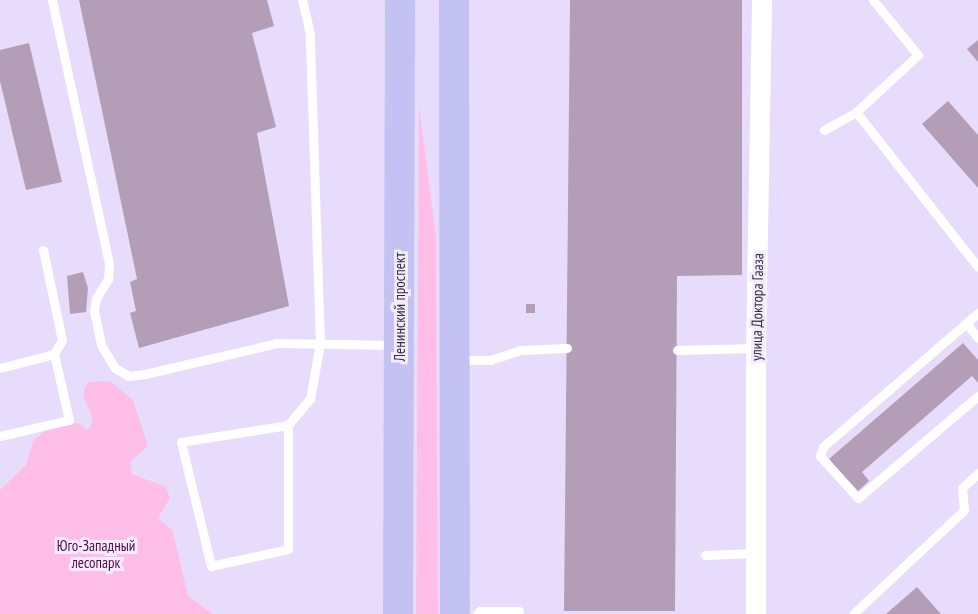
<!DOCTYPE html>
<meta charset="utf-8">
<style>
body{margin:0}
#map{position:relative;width:978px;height:614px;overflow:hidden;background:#e8dcfc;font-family:"PT Sans Narrow",sans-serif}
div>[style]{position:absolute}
.green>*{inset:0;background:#ffbee7}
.building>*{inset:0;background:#b49db7;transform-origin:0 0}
.lane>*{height:9px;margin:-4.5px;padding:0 4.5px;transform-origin:4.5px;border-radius:4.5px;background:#fff}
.street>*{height:20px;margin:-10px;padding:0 10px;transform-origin:10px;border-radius:10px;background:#fff}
.primary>*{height:30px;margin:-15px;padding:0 15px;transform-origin:15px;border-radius:15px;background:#c4c2f2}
span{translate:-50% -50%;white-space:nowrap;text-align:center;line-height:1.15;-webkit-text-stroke:6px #f3ecff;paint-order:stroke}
.street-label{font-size:15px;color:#312c38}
.park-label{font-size:15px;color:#570943}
</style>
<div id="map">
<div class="green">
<div style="clip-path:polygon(419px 106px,436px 238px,438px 614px,416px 614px)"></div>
<div style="clip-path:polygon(99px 381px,111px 382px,133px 400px,148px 446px,130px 462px,132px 474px,166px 487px,170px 498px,158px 518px,173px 531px,188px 596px,213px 614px,0 614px,0 490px,26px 465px,33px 441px,51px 425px,78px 423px,88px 430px,93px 419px,83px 395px,87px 383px)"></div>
</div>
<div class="building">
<div style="clip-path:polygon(79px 0,267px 0,274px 26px,252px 33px,276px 127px,257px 133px,289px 306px,139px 348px,130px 313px,136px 311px,130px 282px,137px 279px)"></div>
<div style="clip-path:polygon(570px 0,742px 0,742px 275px,677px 276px,675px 611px,564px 611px)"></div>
<div style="clip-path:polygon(978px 40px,978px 62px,967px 49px)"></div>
<div style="clip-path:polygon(29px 43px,62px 182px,26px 190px,0 81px,0 50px)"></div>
<div style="clip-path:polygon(948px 101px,978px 135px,978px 188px,922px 124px)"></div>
<div style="clip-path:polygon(83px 272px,88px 288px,86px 312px,70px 314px,67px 276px)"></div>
<div style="left:526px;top:304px;width:9px;height:9px"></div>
<div style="clip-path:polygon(963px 343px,978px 360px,978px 383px,972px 376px,862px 472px,869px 481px,857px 492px,829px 459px)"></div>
<div style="clip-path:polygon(917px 587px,941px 614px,886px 614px)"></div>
</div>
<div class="lane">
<div style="left:52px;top:0;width:270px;rotate:77.8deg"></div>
<div style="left:109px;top:264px;width:15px;rotate:94deg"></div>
<div style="left:108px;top:279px;width:22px;rotate:122deg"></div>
<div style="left:96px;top:298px;width:13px;rotate:99deg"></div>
<div style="left:94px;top:311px;width:35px;rotate:78deg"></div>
<div style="left:101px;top:345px;width:27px;rotate:59deg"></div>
<div style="left:115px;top:368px;width:16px;rotate:30deg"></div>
<div style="left:129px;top:376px;width:16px;rotate:-7deg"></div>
<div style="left:145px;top:374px;width:136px;rotate:-13.2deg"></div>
<div style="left:277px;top:343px;width:118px;rotate:1deg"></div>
<div style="left:873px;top:0;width:71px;rotate:50.7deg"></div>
<div style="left:918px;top:55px;width:84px;rotate:137.4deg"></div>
<div style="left:856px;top:112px;width:197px;rotate:51.8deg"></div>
<div style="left:824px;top:130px;width:37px;rotate:-29deg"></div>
<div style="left:978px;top:313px;width:205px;rotate:139.2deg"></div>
<div style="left:823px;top:447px;width:9px;rotate:108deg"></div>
<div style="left:820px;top:456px;width:57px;rotate:47.9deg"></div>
<div style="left:858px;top:498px;width:157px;rotate:-40.4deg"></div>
<div style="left:966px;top:323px;width:19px;rotate:51deg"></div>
<div style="left:677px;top:350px;width:79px;rotate:-1.5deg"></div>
<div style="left:460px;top:360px;width:30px"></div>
<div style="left:490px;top:360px;width:33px;rotate:-18deg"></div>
<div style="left:521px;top:350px;width:46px;rotate:-2.5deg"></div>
<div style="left:0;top:368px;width:56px;rotate:-14.5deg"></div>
<div style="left:54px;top:354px;width:16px;rotate:-60deg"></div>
<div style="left:62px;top:340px;width:92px;rotate:-101.9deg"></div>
<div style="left:288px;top:425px;width:108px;rotate:171deg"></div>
<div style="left:181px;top:442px;width:128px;rotate:76.4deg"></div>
<div style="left:211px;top:566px;width:79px;rotate:-12.4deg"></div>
<div style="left:288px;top:549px;width:124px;rotate:-90deg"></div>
<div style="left:288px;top:425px;width:34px;rotate:-50deg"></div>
<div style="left:310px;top:399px;width:57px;rotate:-79.9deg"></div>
<div style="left:320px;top:343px;width:309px;rotate:-91.9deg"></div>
<div style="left:310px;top:34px;width:35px;rotate:-103deg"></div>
<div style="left:0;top:436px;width:71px;rotate:-13.1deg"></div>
<div style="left:69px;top:420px;width:68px;rotate:-102.8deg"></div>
<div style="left:705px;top:555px;width:51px;rotate:-2.2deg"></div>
<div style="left:477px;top:614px;width:4px;rotate:-45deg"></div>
<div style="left:480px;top:611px;width:39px"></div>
<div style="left:853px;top:614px;width:152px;rotate:-43.1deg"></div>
<div style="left:964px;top:510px;width:22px;rotate:-95deg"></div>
<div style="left:962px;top:488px;width:22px;rotate:-43deg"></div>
</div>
<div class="street">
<div style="left:756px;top:614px;width:266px;rotate:-90deg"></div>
<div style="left:756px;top:348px;width:348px;rotate:-89deg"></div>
</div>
<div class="primary">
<div style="left:454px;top:0;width:614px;rotate:89.91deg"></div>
<div style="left:398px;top:614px;width:614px;rotate:-89.81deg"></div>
</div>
<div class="street-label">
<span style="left:400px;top:307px;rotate:-90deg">Ленинский проспект</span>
<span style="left:757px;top:307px;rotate:-89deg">улица Доктора Гааза</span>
</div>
<div class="park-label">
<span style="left:96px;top:554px">Юго-Западный<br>лесопарк</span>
</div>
</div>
